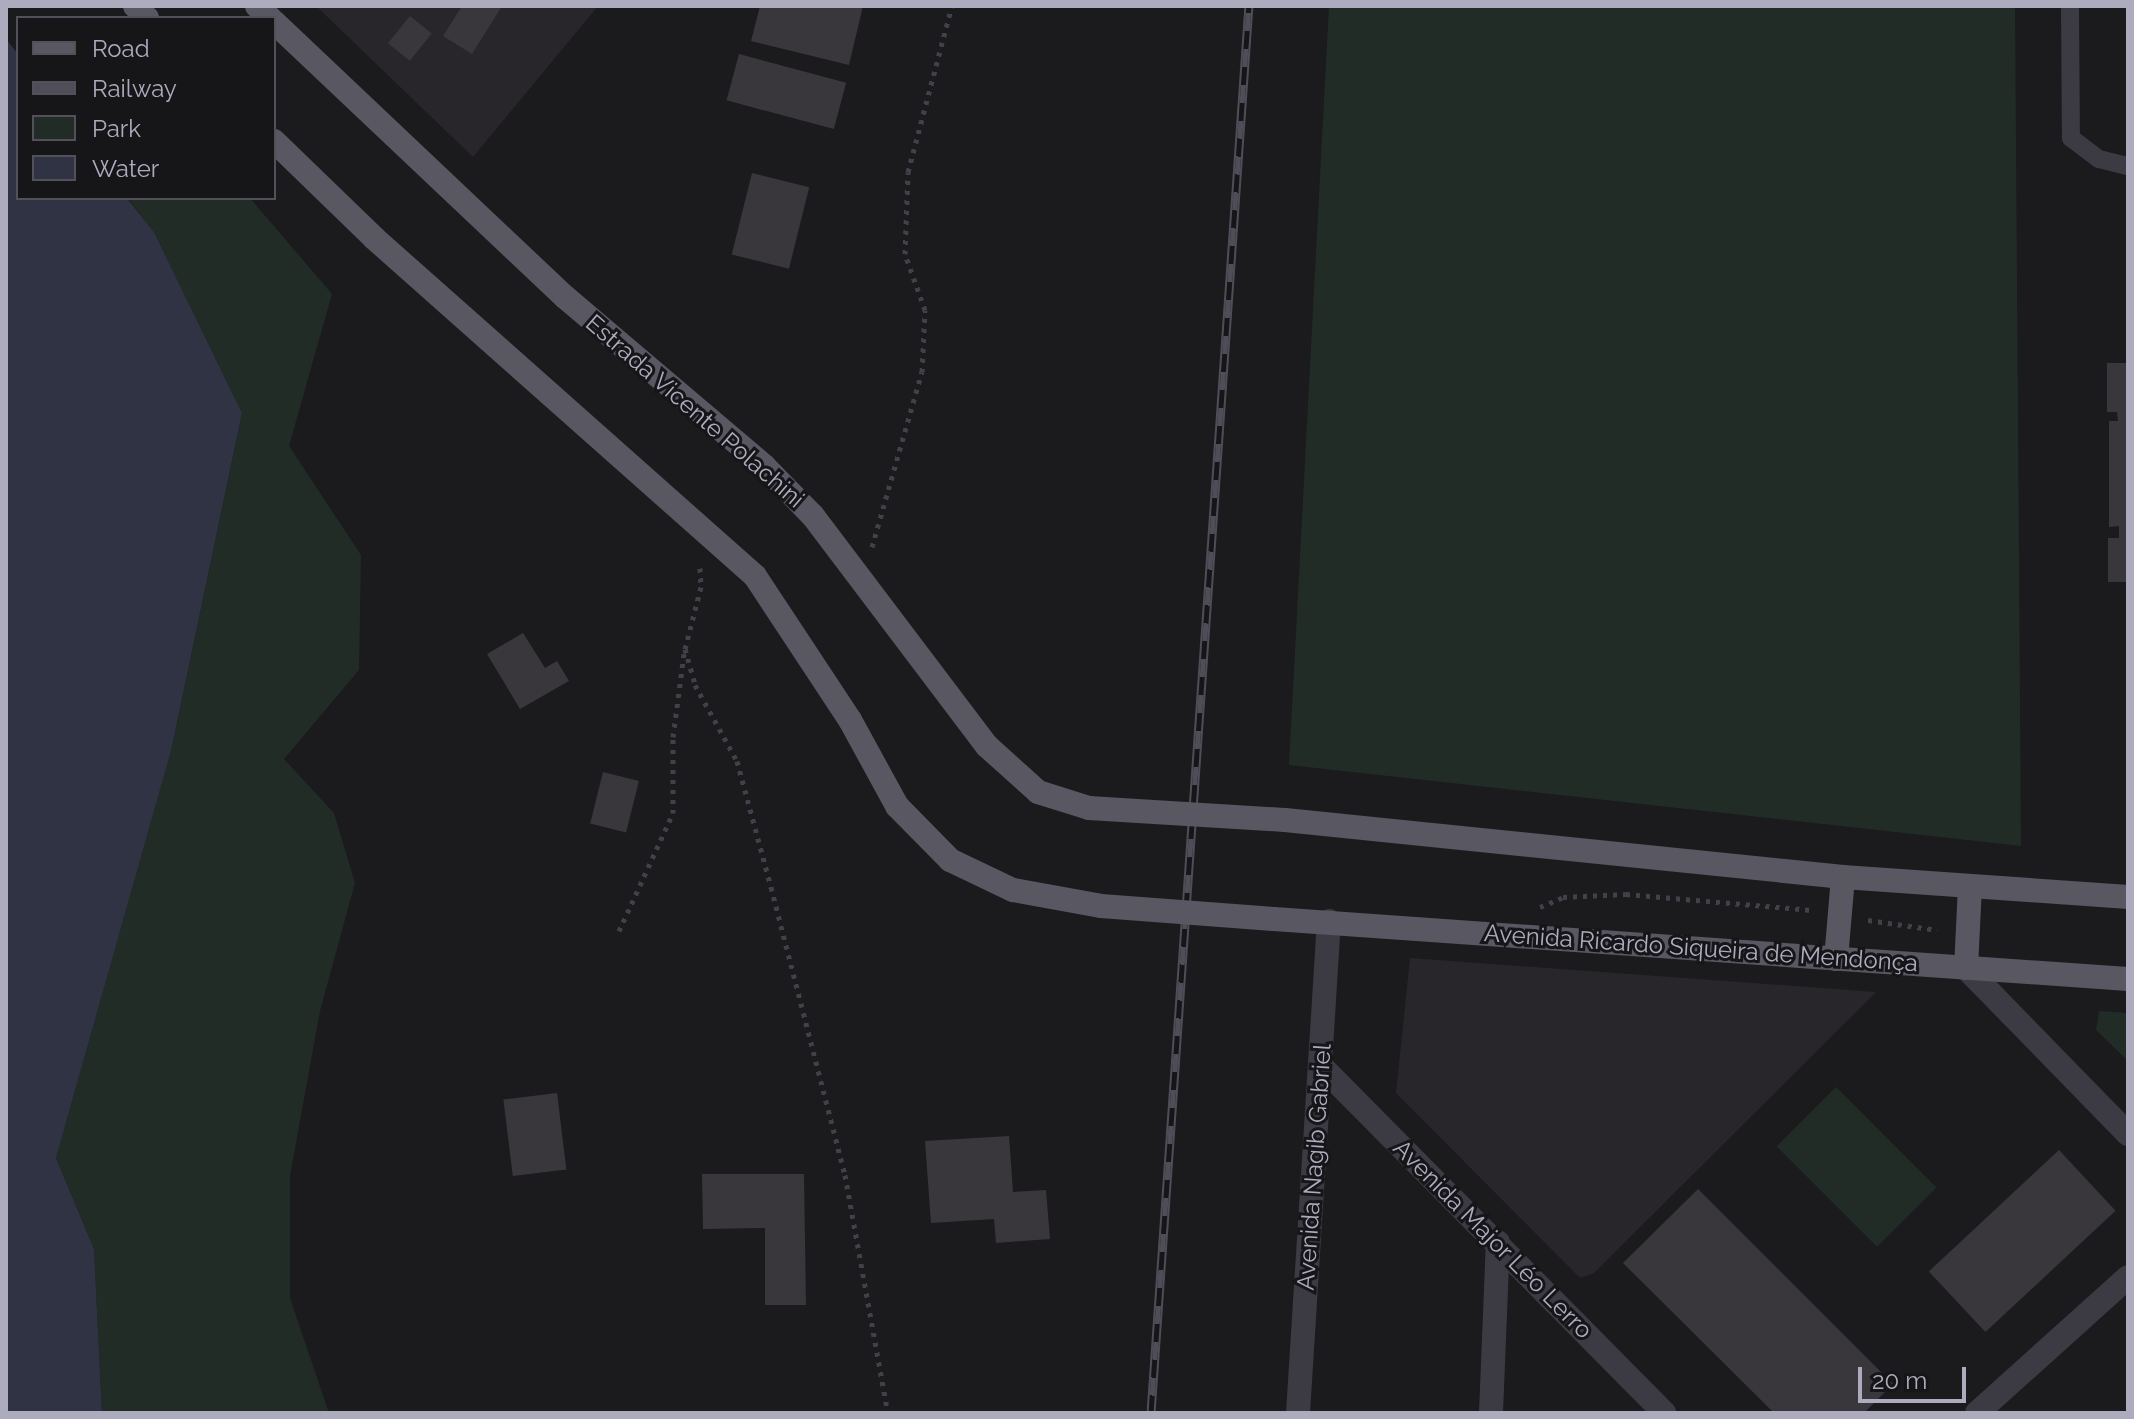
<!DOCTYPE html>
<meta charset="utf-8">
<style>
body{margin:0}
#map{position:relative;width:2134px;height:1419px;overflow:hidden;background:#1b1a1d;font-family:Raleway,sans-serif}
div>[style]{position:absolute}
.built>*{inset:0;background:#28262a}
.green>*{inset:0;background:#222c26;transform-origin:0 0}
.water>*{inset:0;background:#2f3343}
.building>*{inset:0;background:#39373c;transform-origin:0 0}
.path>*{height:5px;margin-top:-2.5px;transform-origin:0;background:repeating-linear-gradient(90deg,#41414a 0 4px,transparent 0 10px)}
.service>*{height:18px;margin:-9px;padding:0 9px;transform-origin:9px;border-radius:9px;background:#3c3b43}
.minor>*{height:24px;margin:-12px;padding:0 12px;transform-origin:12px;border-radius:12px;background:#3c3b43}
.tertiary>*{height:24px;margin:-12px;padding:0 12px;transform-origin:12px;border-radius:12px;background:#3c3b43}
.primary>*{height:24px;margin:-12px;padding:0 12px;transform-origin:12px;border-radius:12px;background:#585762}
.rail>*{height:9px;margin-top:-4.5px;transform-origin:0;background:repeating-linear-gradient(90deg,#161518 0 18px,#4f4e58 0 36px);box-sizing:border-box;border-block:2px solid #4f4e58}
.primary-bridge>*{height:24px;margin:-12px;padding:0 12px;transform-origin:12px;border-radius:12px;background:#585762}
span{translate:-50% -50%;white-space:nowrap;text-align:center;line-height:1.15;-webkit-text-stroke:6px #161518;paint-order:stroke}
.street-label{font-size:24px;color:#acacbe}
.frame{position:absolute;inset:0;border:8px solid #acacbe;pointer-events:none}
.legend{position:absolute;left:16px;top:16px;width:260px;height:184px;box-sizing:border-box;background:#161518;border:2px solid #52515a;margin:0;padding:10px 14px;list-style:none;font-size:24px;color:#acacbe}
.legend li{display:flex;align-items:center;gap:16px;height:40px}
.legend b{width:40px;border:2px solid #52515a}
.scale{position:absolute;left:1858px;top:1367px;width:108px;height:36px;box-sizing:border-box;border:4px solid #acacbe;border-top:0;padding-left:10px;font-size:24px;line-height:28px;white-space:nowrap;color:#acacbe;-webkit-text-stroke:6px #161518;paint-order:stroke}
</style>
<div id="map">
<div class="built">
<div style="clip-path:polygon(316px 6px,598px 6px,473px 157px)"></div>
<div style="clip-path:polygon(1410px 958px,1876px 992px,1594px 1273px,1580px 1278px,1396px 1093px)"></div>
</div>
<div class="green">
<div style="clip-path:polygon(1329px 6px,2015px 6px,2021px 846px,1289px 765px)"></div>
<div style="clip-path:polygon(128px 198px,250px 198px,332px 294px,289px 446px,361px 555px,359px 670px,284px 759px,334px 813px,355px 883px,320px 1011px,290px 1176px,290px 1298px,329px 1413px,102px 1413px,94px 1249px,56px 1158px,171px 751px,242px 413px,154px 232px)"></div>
<div style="clip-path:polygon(2099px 1011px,2128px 1013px,2128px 1061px,2096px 1030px)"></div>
<div style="left:1836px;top:1087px;width:142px;height:84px;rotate:45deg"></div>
</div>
<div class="water">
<div style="clip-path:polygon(6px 39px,18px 54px,18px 198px,127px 198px,154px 232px,242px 413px,171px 751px,56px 1158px,94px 1249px,102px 1413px,6px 1413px)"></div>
</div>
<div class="building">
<div style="clip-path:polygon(462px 6px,502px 6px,472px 54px,443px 36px)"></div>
<div style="clip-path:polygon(760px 6px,863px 6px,849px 65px,751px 41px)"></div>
<div style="left:410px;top:16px;width:28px;height:35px;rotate:39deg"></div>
<div style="left:739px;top:54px;width:111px;height:48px;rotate:15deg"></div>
<div style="left:752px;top:173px;width:59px;height:84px;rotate:14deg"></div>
<div style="clip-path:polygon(2107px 363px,2128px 363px,2128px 582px,2108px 582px,2108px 538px,2119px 538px,2119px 526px,2109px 527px,2109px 421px,2118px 421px,2117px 412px,2107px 412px)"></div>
<div style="clip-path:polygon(523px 633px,545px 668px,557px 661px,569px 681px,520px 709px,487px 654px)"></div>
<div style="left:603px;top:772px;width:37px;height:53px;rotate:14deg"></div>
<div style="left:557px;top:1093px;width:77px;height:54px;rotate:83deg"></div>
<div style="clip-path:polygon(1009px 1136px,1013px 1192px,1046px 1190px,1050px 1239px,996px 1243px,994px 1219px,931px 1223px,925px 1141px)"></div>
<div style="left:2059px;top:1150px;width:83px;height:178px;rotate:47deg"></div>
<div style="clip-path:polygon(702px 1174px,804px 1174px,806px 1305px,765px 1305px,765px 1228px,703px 1229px)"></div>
<div style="clip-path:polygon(1698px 1189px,1893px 1384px,1864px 1413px,1774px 1413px,1623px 1263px)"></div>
</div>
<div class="path">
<div style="left:872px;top:547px;width:182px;rotate:-74.1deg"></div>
<div style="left:922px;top:372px;width:62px;rotate:-87.2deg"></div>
<div style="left:925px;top:310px;width:59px;rotate:-109.7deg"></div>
<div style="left:905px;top:254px;width:82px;rotate:-87.9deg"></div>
<div style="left:908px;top:172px;width:172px;rotate:-75.2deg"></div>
<div style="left:700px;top:568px;width:19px;rotate:87deg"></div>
<div style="left:701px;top:587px;width:64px;rotate:104.5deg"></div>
<div style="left:685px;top:649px;width:37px;rotate:74deg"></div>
<div style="left:695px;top:685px;width:87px;rotate:61.1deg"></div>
<div style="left:737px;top:761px;width:131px;rotate:74.9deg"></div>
<div style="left:771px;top:887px;width:297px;rotate:75.6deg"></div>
<div style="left:845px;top:1175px;width:242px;rotate:79.8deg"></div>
<div style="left:1540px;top:907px;width:25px;rotate:-23deg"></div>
<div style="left:1563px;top:897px;width:63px;rotate:-2.7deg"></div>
<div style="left:1626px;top:894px;width:186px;rotate:4.9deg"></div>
<div style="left:1868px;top:920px;width:70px;rotate:8.2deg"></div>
<div style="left:619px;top:931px;width:130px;rotate:-65.4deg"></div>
<div style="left:673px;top:813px;width:76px;rotate:-90deg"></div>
<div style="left:673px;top:737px;width:84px;rotate:-82.5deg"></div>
</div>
<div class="service">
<div style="left:2070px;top:6px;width:132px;rotate:89.6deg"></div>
<div style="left:2071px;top:138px;width:35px;rotate:37deg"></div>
<div style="left:2099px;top:159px;width:30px;rotate:14deg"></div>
</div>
<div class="minor">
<div style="left:1966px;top:968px;width:232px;rotate:45.7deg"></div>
<div style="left:1491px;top:1413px;width:171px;rotate:-87.7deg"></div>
<div style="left:1977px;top:1413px;width:203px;rotate:-42deg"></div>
</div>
<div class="tertiary">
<div style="left:1321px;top:1066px;width:488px;rotate:45.3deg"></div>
<div style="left:1298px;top:1413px;width:493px;rotate:-86.4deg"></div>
</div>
<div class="primary">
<div style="left:135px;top:6px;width:17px;rotate:45deg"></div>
<div style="left:257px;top:6px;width:18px;rotate:43deg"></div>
<div style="left:274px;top:22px;width:400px;rotate:43.4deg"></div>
<div style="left:565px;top:297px;width:261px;rotate:40.3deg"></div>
<div style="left:764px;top:466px;width:70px;rotate:45.6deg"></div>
<div style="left:813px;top:516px;width:288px;rotate:52.9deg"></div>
<div style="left:987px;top:746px;width:69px;rotate:42deg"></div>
<div style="left:1038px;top:792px;width:53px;rotate:17.4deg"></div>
<div style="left:274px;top:141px;width:139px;rotate:44.1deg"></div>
<div style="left:374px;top:238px;width:509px;rotate:41.58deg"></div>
<div style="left:755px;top:576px;width:173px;rotate:56.6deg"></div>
<div style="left:850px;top:720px;width:98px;rotate:61.3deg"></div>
<div style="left:897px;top:806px;width:76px;rotate:45.5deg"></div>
<div style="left:950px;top:860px;width:70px;rotate:25.5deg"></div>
<div style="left:1013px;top:890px;width:89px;rotate:10.3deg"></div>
<div style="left:1285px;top:820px;width:561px;rotate:5.83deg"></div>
<div style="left:1843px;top:877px;width:286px;rotate:4deg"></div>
<div style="left:1274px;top:919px;width:856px;rotate:4.02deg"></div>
<div style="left:1836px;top:959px;width:82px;rotate:-85.1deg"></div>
<div style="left:1966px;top:968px;width:82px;rotate:-87.2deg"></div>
</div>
<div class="rail">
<div style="left:1151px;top:1413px;width:1410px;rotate:-86.02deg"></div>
</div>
<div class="primary-bridge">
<div style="left:1089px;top:808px;width:196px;rotate:3.5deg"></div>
<div style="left:1101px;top:906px;width:173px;rotate:4.3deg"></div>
</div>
<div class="street-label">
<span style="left:695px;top:411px;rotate:41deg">Estrada Vicente Polachini</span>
<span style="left:1701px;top:948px;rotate:4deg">Avenida Ricardo Siqueira de Mendonça</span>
<span style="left:1314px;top:1167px;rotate:-86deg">Avenida Nagib Gabriel</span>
<span style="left:1493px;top:1239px;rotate:45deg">Avenida Major Léo Lerro</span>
</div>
<div class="frame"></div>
<ul class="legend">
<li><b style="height:10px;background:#585762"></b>Road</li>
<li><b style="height:10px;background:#4f4e58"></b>Railway</li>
<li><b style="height:22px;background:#222c26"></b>Park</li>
<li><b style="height:22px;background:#2f3343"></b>Water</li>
</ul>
<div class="scale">20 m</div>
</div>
